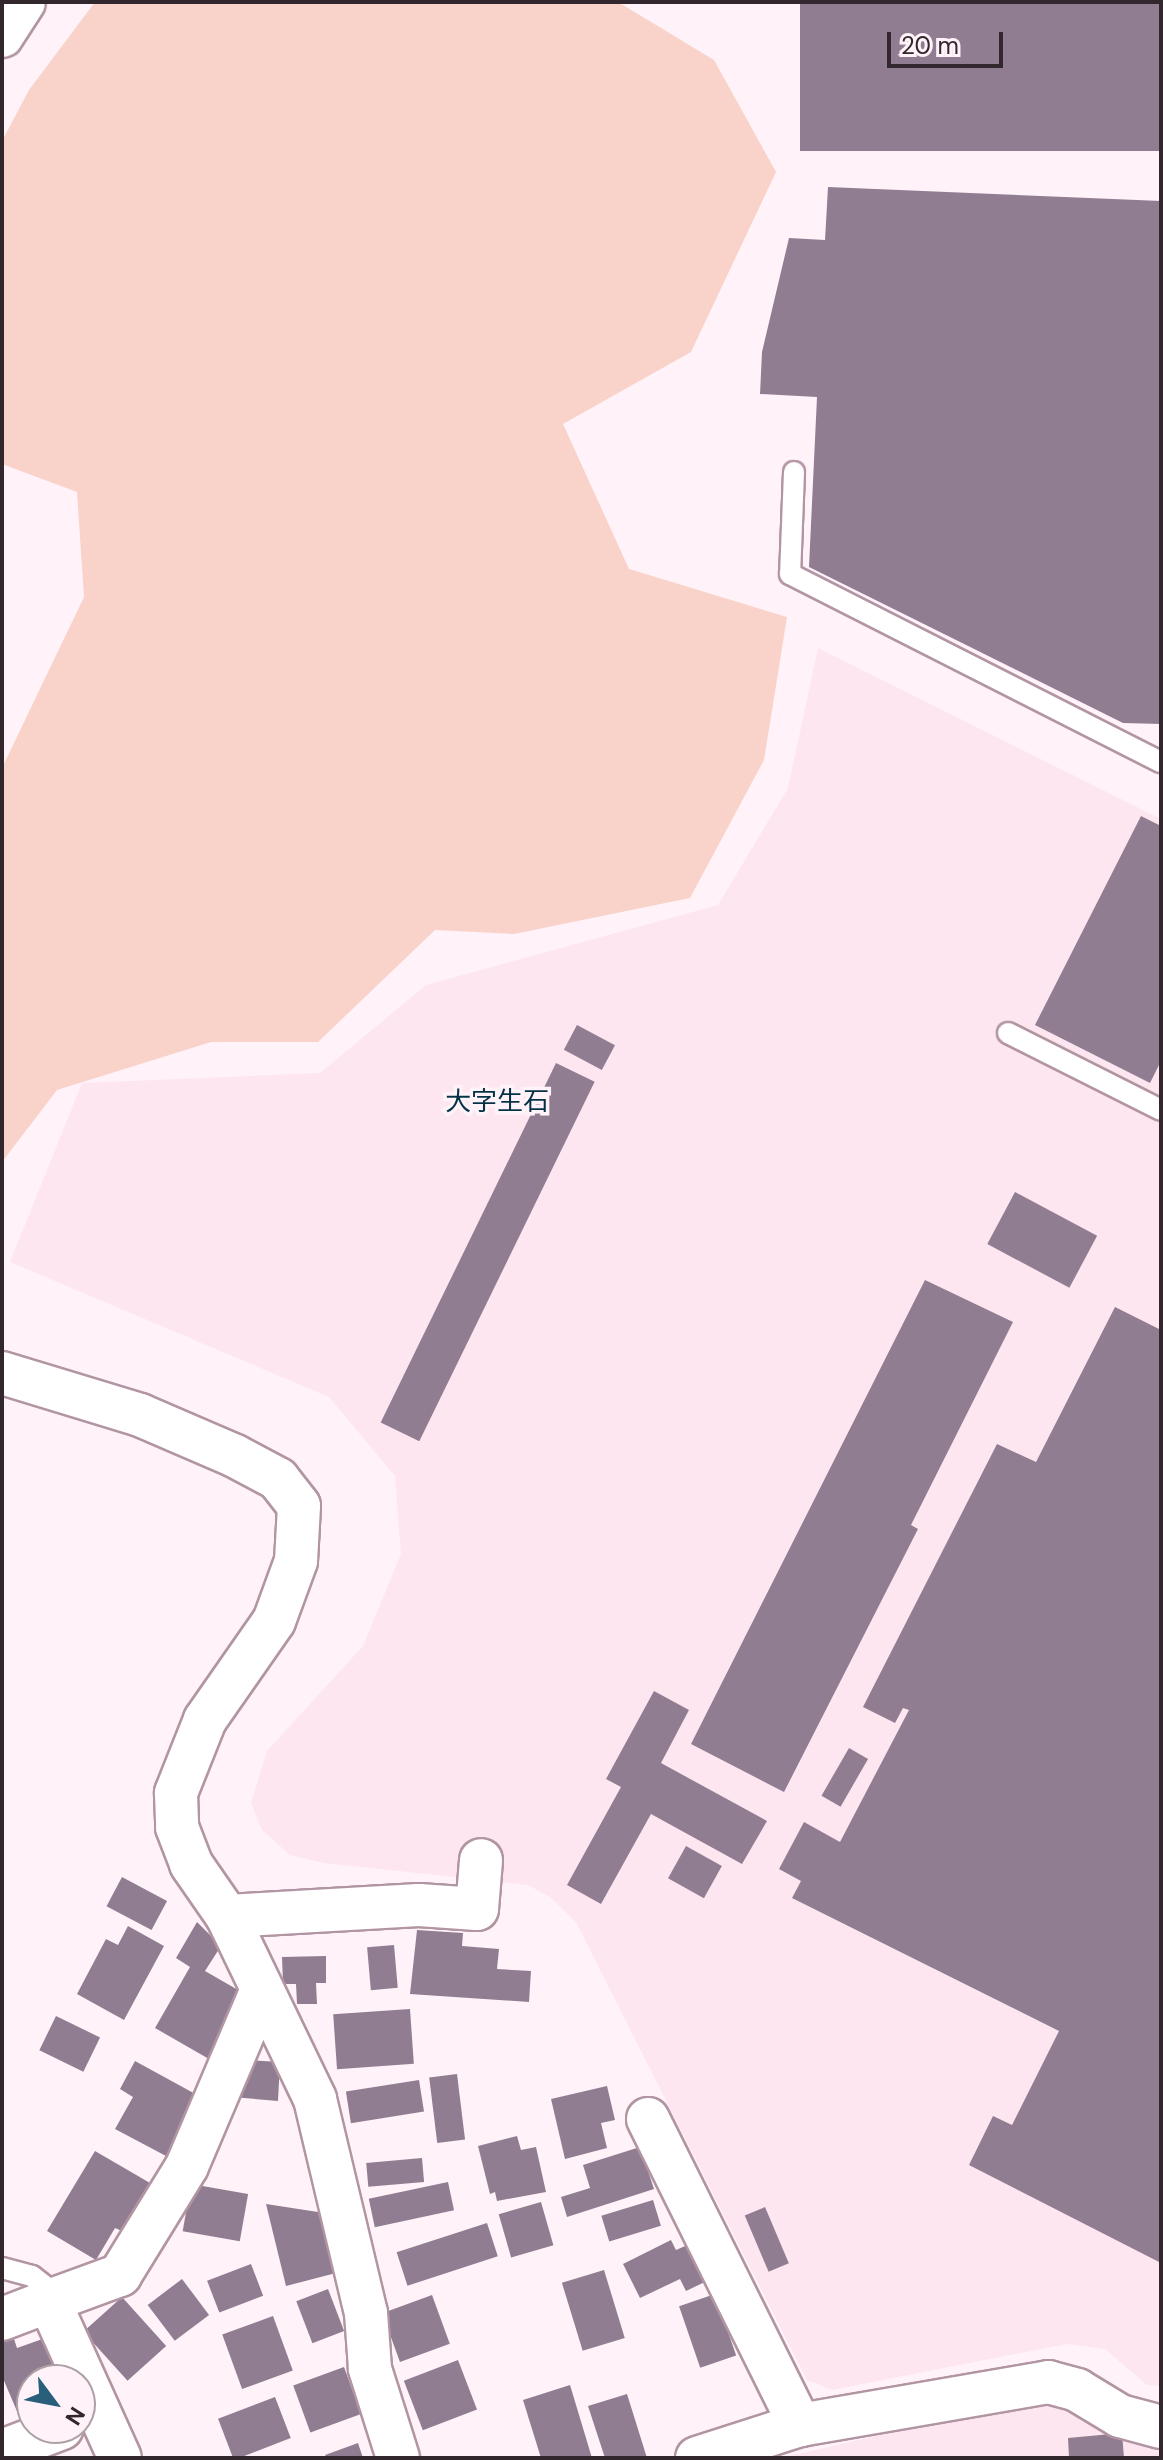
<!DOCTYPE html>
<meta charset="utf-8">
<style>
body{margin:0}
#map{position:relative;width:1163px;height:2460px;overflow:hidden;background:#fff2f8;font-family:"DM Sans","Noto Sans JP",sans-serif}
div>[style]{position:absolute}
.built>*{inset:0;background:#fde6f0}
.green>*{inset:0;background:#f9d3ca}
.building>*{inset:0;background:#917d91;transform-origin:0 0}
.roads{filter:drop-shadow(2px 0 #b295a2) drop-shadow(-2px 0 #b295a2) drop-shadow(0 2px #b295a2) drop-shadow(0 -2px #b295a2)}
.lane>*{height:20px;margin:-10px;padding:0 10px;transform-origin:10px;border-radius:10px;background:#fff}
.street>*{height:42px;margin:-21px;padding:0 21px;transform-origin:21px;border-radius:21px;background:#fff}
span{translate:-50% -50%;white-space:nowrap;text-align:center;line-height:1.15;-webkit-text-stroke:7px #fff2f8;paint-order:stroke}
.quarter-label{font-size:26px;color:#033146}
.frame{position:absolute;inset:0;border:4px solid #32272c;pointer-events:none}
.north{position:absolute;left:16px;top:2364px;width:80px;height:80px;box-sizing:border-box;background:#fff2f8;border:2px solid #ada1a6;border-radius:50%;rotate:122deg;font-size:22px;font-weight:700;line-height:32px;text-align:center;color:#32272c}
.north::after{content:'';display:block;margin:auto;width:28px;height:36px;background:#2a5f7b;clip-path:polygon(50% 0,100% 100%,50% 72%,0 100%)}
.scale{position:absolute;left:887px;top:32px;width:116px;height:36px;box-sizing:border-box;border:4px solid #32272c;border-top:0;padding-left:10px;font-size:24px;line-height:28px;white-space:nowrap;color:#32272c;-webkit-text-stroke:6px #fff2f8;paint-order:stroke}
</style>
<div id="map">
<div class="built">
<div style="clip-path:polygon(818px 648px,1161px 819px,1161px 2386px,1147px 2385px,1105px 2349px,1067px 2344px,832px 2390px,807px 2380px,576px 1922px,550px 1897px,528px 1885px,324px 1863px,290px 1855px,262px 1830px,251px 1803px,267px 1751px,363px 1646px,401px 1554px,395px 1476px,329px 1397px,10px 1262px,82px 1083px,320px 1073px,426px 985px,718px 905px,788px 788px)"></div>
<div style="clip-path:polygon(1048px 2397px,1083px 2422px,1161px 2440px,1161px 2458px,781px 2458px)"></div>
</div>
<div class="green">
<div style="clip-path:polygon(95px 2px,618px 2px,714px 60px,776px 172px,691px 352px,563px 424px,629px 569px,787px 617px,764px 760px,690px 898px,514px 934px,435px 930px,318px 1042px,211px 1042px,57px 1090px,2px 1162px,2px 768px,84px 597px,77px 492px,2px 464px,2px 141px,29px 90px)"></div>
</div>
<div class="building">
<div style="left:800px;top:2px;width:361px;height:149px"></div>
<div style="clip-path:polygon(828px 187px,1161px 201px,1161px 724px,1123px 723px,809px 567px,817px 397px,760px 394px,762px 352px,789px 238px,825px 240px)"></div>
<div style="clip-path:polygon(1141px 816px,1161px 826px,1161px 1061px,1150px 1083px,1035px 1025px)"></div>
<div style="left:577px;top:1025px;width:43px;height:28px;rotate:28deg"></div>
<div style="left:556px;top:1063px;width:43px;height:400px;rotate:26deg"></div>
<div style="left:1015px;top:1192px;width:93px;height:59px;rotate:28deg"></div>
<div style="clip-path:polygon(925px 1280px,1013px 1322px,911px 1525px,918px 1529px,784px 1792px,691px 1744px)"></div>
<div style="clip-path:polygon(1115px 1307px,1161px 1330px,1161px 2263px,969px 2165px,993px 2116px,1012px 2125px,1059px 2031px,792px 1898px,801px 1881px,779px 1869px,804px 1822px,840px 1842px,909px 1710px,903px 1708px,895px 1723px,863px 1707px,997px 1444px,1036px 1462px)"></div>
<div style="clip-path:polygon(654px 1691px,689px 1710px,661px 1763px,767px 1821px,742px 1864px,651px 1814px,601px 1904px,567px 1885px,621px 1787px,606px 1779px)"></div>
<div style="left:849px;top:1748px;width:22px;height:55px;rotate:30deg"></div>
<div style="left:686px;top:1846px;width:41px;height:37px;rotate:29deg"></div>
<div style="left:122px;top:1877px;width:51px;height:33px;rotate:28deg"></div>
<div style="clip-path:polygon(197px 1922px,221px 1946px,205px 1971px,245px 1994px,209px 2059px,155px 2028px,190px 1967px,176px 1958px)"></div>
<div style="clip-path:polygon(128px 1926px,164px 1946px,124px 2020px,77px 1994px,106px 1939px,118px 1945px)"></div>
<div style="clip-path:polygon(417px 1930px,463px 1933px,462px 1946px,499px 1949px,497px 1969px,531px 1971px,529px 2002px,410px 1994px)"></div>
<div style="left:394px;top:1945px;width:43px;height:27px;rotate:85deg"></div>
<div style="clip-path:polygon(326px 1956px,326px 1983px,316px 1983px,317px 2004px,297px 2004px,296px 1984px,283px 1984px,282px 1957px)"></div>
<div style="left:410px;top:2009px;width:55px;height:77px;rotate:86deg"></div>
<div style="left:56px;top:2016px;width:49px;height:38px;rotate:26deg"></div>
<div style="clip-path:polygon(246px 2060px,280px 2062px,278px 2101px,232px 2097px)"></div>
<div style="clip-path:polygon(135px 2061px,199px 2096px,166px 2156px,115px 2129px,133px 2097px,120px 2089px)"></div>
<div style="left:457px;top:2074px;width:66px;height:28px;rotate:83deg"></div>
<div style="left:419px;top:2080px;width:32px;height:74px;rotate:81deg"></div>
<div style="clip-path:polygon(607px 2086px,615px 2120px,601px 2123px,607px 2148px,565px 2159px,551px 2099px)"></div>
<div style="clip-path:polygon(517px 2136px,521px 2150px,536px 2147px,546px 2192px,497px 2201px,495px 2192px,490px 2194px,478px 2146px)"></div>
<div style="clip-path:polygon(640px 2147px,654px 2189px,567px 2217px,561px 2197px,590px 2188px,583px 2165px)"></div>
<div style="clip-path:polygon(95px 2151px,150px 2183px,122px 2231px,115px 2228px,96px 2260px,47px 2231px)"></div>
<div style="left:422px;top:2158px;width:24px;height:56px;rotate:85deg"></div>
<div style="left:448px;top:2182px;width:29px;height:81px;rotate:78deg"></div>
<div style="left:191px;top:2184px;width:58px;height:48px;rotate:10deg"></div>
<div style="left:653px;top:2200px;width:27px;height:54px;rotate:73deg"></div>
<div style="left:541px;top:2202px;width:45px;height:44px;rotate:74deg"></div>
<div style="clip-path:polygon(266px 2204px,318px 2212px,336px 2273px,286px 2286px)"></div>
<div style="left:765px;top:2207px;width:61px;height:22px;rotate:67deg"></div>
<div style="left:487px;top:2223px;width:35px;height:95px;rotate:72deg"></div>
<div style="clip-path:polygon(671px 2240px,676px 2250px,692px 2243px,709px 2280px,686px 2291px,680px 2279px,640px 2298px,623px 2264px)"></div>
<div style="left:251px;top:2264px;width:34px;height:47px;rotate:69deg"></div>
<div style="left:604px;top:2270px;width:71px;height:44px;rotate:73deg"></div>
<div style="left:182px;top:2279px;width:45px;height:43px;rotate:53deg"></div>
<div style="left:328px;top:2289px;width:45px;height:34px;rotate:69deg"></div>
<div style="left:715px;top:2294px;width:65px;height:38px;rotate:71deg"></div>
<div style="left:432px;top:2295px;width:52px;height:53px;rotate:70deg"></div>
<div style="left:122px;top:2297px;width:66px;height:52px;rotate:48deg"></div>
<div style="left:273px;top:2316px;width:58px;height:54px;rotate:70deg"></div>
<div style="clip-path:polygon(13px 2336px,17px 2348px,51px 2336px,67px 2380px,32px 2380px,32px 2412px,19px 2416px,2px 2376px,2px 2341px)"></div>
<div style="left:458px;top:2360px;width:53px;height:58px;rotate:69deg"></div>
<div style="left:344px;top:2367px;width:50px;height:54px;rotate:70deg"></div>
<div style="clip-path:polygon(570px 2385px,592px 2458px,541px 2458px,523px 2400px)"></div>
<div style="clip-path:polygon(627px 2394px,647px 2458px,605px 2458px,588px 2406px)"></div>
<div style="left:275px;top:2397px;width:44px;height:61px;rotate:69deg"></div>
<div style="clip-path:polygon(1122px 2433px,1124px 2458px,1069px 2458px,1068px 2438px)"></div>
<div style="clip-path:polygon(358px 2443px,363px 2458px,327px 2458px,325px 2455px)"></div>
</div>
<div class="roads">
<div class="lane">
<div style="left:794px;top:472px;width:102px;rotate:92.2deg"></div>
<div style="left:790px;top:574px;width:416px;rotate:26.9deg"></div>
<div style="left:1008px;top:1033px;width:171px;rotate:26.7deg"></div>
<div style="left:2px;top:2268px;width:31px;rotate:15deg"></div>
<div style="left:32px;top:2276px;width:34px;rotate:38deg"></div>
</div>
<div class="street">
<div style="left:2px;top:36px;width:40px;rotate:-57.1deg"></div>
<div style="left:2px;top:1373px;width:144px;rotate:16.9deg"></div>
<div style="left:140px;top:1415px;width:103px;rotate:23.3deg"></div>
<div style="left:235px;top:1456px;width:49px;rotate:28.1deg"></div>
<div style="left:278px;top:1479px;width:34px;rotate:52deg"></div>
<div style="left:299px;top:1506px;width:55px;rotate:93.1deg"></div>
<div style="left:296px;top:1561px;width:64px;rotate:110.1deg"></div>
<div style="left:274px;top:1621px;width:121px;rotate:124.9deg"></div>
<div style="left:205px;top:1720px;width:79px;rotate:111.7deg"></div>
<div style="left:176px;top:1793px;width:34px;rotate:88deg"></div>
<div style="left:177px;top:1827px;width:40px;rotate:69deg"></div>
<div style="left:191px;top:1864px;width:63px;rotate:55.3deg"></div>
<div style="left:227px;top:1916px;width:203px;rotate:64.3deg"></div>
<div style="left:315px;top:2099px;width:220px;rotate:76.6deg"></div>
<div style="left:366px;top:2313px;width:56px;rotate:85.9deg"></div>
<div style="left:370px;top:2369px;width:93px;rotate:72.5deg"></div>
<div style="left:227px;top:1916px;width:192px;rotate:-3.3deg"></div>
<div style="left:419px;top:1905px;width:58px;rotate:3.9deg"></div>
<div style="left:477px;top:1909px;width:49px;rotate:-85.3deg"></div>
<div style="left:648px;top:2119px;width:342px;rotate:63.6deg"></div>
<div style="left:49px;top:2301px;width:76px;rotate:-20.1deg"></div>
<div style="left:120px;top:2275px;width:128px;rotate:-58.4deg"></div>
<div style="left:187px;top:2166px;width:189px;rotate:-67deg"></div>
<div style="left:2px;top:2319px;width:50px;rotate:-21deg"></div>
<div style="left:49px;top:2301px;width:172px;rotate:65.7deg"></div>
<div style="left:2px;top:2451px;width:64px;rotate:-21deg"></div>
<div style="left:697px;top:2458px;width:108px;rotate:-17.8deg"></div>
<div style="left:800px;top:2425px;width:252px;rotate:-9.8deg"></div>
<div style="left:1048px;top:2382px;width:30px;rotate:15deg"></div>
<div style="left:1077px;top:2390px;width:50px;rotate:31.2deg"></div>
<div style="left:1120px;top:2416px;width:42px;rotate:15deg"></div>
</div>
</div>
<div class="quarter-label">
<span style="left:497px;top:1102px">大字生石</span>
</div>
<div class="frame"></div>
<div class="north">N</div>
<div class="scale">20 m</div>
</div>
